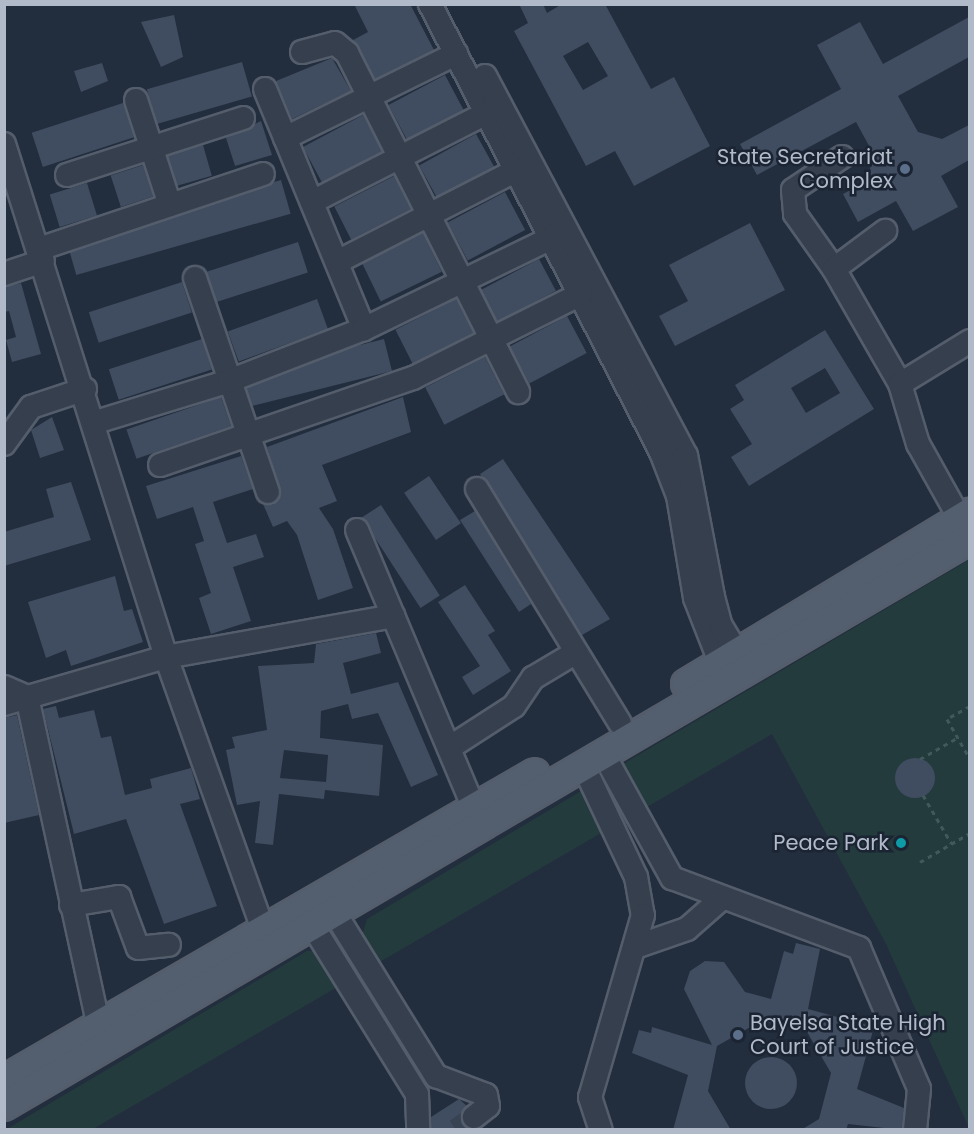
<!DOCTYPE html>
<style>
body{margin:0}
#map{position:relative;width:974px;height:1134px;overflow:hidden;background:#222d3d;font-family:Poppins,sans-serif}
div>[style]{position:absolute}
.green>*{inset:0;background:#243b3e}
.building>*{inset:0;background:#404c60;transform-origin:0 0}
.round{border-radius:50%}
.minor-tunnel>*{height:22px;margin-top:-11px;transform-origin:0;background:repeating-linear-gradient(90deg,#374252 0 22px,transparent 0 33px)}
.path>*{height:3px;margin-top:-1.5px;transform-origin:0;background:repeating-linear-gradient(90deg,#42585b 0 4.5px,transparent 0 9px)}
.roads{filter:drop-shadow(2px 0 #545d6b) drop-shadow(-2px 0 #545d6b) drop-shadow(0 2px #545d6b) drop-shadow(0 -2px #545d6b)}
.minor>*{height:22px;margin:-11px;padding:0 11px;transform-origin:11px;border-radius:11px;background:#363f4d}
.major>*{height:28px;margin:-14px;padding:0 14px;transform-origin:14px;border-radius:14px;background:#535e6e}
.dots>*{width:16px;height:16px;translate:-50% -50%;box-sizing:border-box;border:3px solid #1b2432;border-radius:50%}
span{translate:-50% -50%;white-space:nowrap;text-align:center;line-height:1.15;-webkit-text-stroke:5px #1b2432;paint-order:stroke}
.poi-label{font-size:21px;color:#b1bac9}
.right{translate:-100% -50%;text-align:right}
.left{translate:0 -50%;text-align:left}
.frame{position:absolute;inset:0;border:6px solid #b1bac9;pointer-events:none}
</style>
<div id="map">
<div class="green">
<div style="clip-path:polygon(969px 560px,969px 1128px,886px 944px,772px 734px,647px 807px,623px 764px)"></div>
<div style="clip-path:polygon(581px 791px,603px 832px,378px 963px,362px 935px,367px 919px)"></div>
<div style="clip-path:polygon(307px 951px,317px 951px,341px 985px,93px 1129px,5px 1130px)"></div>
</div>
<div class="building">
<div style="clip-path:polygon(354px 4px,410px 4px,434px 50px,375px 79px,353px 40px,368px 32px)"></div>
<div style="clip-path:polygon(evenodd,519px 4px,543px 4px,547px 13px,562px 4px,605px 4px,651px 89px,674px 77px,710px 146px,634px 186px,615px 151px,586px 166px,514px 31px,528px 23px,519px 4px,588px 42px,608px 76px,583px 90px,563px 56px,588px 42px)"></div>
<div style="clip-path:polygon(174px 15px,183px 57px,161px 67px,141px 22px)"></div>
<div style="clip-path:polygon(969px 17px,969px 57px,898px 96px,918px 132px,942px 139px,969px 125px,969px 160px,941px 176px,958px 207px,913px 231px,896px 201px,858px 222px,843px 194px,866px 182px,874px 155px,856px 122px,757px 175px,740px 144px,841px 89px,817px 45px,860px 22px,883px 64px)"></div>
<div style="clip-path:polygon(332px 58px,351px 91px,292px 119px,276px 81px)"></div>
<div style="left:242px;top:62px;width:36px;height:99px;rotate:74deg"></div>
<div style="clip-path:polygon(102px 63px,108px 81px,81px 92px,74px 71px)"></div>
<div style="left:445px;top:75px;width:40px;height:64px;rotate:62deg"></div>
<div style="left:123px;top:103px;width:36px;height:96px;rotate:72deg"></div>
<div style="left:363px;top:115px;width:41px;height:68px;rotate:62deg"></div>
<div style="clip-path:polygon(261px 121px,272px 155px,235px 166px,226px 138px)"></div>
<div style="left:476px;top:134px;width:38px;height:65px;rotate:61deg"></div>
<div style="left:203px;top:145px;width:32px;height:37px;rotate:74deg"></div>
<div style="left:143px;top:165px;width:33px;height:34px;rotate:72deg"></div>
<div style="left:394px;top:176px;width:37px;height:67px;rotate:63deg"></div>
<div style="left:281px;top:180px;width:35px;height:223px;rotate:74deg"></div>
<div style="left:87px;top:183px;width:34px;height:39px;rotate:73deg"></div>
<div style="left:505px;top:192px;width:43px;height:65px;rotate:62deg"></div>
<div style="clip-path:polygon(750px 223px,785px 290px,675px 346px,659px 316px,688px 301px,669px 265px)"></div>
<div style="left:423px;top:233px;width:43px;height:68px;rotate:64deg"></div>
<div style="left:298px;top:242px;width:32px;height:96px;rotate:72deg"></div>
<div style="left:539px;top:259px;width:36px;height:66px;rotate:62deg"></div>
<div style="left:182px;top:282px;width:32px;height:98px;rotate:72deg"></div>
<div style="clip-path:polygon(21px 283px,41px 354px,12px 362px,6px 340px,16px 337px,9px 311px,4px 312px,4px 287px)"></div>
<div style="left:317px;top:299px;width:32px;height:95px;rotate:70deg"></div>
<div style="left:456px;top:299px;width:38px;height:68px;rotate:63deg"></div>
<div style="left:567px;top:316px;width:42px;height:65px;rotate:62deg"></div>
<div style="clip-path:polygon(evenodd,825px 330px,874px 409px,749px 486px,731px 457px,752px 444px,730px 409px,744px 400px,735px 385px,825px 330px,825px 368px,840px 393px,806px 413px,791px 388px,825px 368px)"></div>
<div style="left:202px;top:339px;width:32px;height:98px;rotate:72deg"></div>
<div style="left:384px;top:339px;width:33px;height:146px;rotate:76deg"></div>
<div style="left:485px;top:357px;width:42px;height:67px;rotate:63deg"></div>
<div style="left:221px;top:397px;width:31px;height:100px;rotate:71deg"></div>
<div style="clip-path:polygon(403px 397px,411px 432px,322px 465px,337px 501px,319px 508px,333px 529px,353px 588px,318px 600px,297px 535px,287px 521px,273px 527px,263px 504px,273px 505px,281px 494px,267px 447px)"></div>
<div style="clip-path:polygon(52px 417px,64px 450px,40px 458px,31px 430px)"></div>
<div style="clip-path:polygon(241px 456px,253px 489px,213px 502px,227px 543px,256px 534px,264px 557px,233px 567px,251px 621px,211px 634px,199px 598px,211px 593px,195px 544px,204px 541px,193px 507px,157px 519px,146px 486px)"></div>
<div style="clip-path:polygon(503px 459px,610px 619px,582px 635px,480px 474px)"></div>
<div style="left:429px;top:476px;width:57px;height:30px;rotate:56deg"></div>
<div style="clip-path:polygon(71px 482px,91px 540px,4px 566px,4px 532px,54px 517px,46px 489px)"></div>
<div style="left:381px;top:505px;width:108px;height:23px;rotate:57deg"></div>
<div style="clip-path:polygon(475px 511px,531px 604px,519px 612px,460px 520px)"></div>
<div style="clip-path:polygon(115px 576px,124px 611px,132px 609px,143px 642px,71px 666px,66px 650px,46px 658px,28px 602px)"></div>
<div style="clip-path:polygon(465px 585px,495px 631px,488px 635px,511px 671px,473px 695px,462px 677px,480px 666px,438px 602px)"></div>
<div style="clip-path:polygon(evenodd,376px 633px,381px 653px,343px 663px,351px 694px,398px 682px,438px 775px,411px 787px,378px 713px,352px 719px,348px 704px,321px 711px,320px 738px,383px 745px,379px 796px,325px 790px,324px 799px,279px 794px,273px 845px,255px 843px,260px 801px,237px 805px,226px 750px,235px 748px,232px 737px,267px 730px,258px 666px,314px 663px,316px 644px,376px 633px,284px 750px,328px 755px,326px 782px,280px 778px,284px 750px)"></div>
<div style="clip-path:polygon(56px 706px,59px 718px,94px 710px,101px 738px,111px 736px,125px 795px,152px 788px,150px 779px,191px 768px,200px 799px,180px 804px,217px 906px,164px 924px,126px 819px,74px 834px,43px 709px)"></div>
<div style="clip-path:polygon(17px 715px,39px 815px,4px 823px,4px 718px)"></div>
<div class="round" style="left:895px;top:758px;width:40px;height:40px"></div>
<div style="clip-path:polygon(796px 943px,820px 949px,808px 1009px,874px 1027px,857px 1089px,904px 1108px,902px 1130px,848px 1124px,846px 1130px,801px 1130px,819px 1119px,831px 1073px,807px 1032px,761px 1021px,717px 1046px,708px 1091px,731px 1130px,673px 1130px,688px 1075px,632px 1053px,639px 1030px,651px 1033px,652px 1027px,712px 1045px,684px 989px,690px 971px,705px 961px,724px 962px,745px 992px,771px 999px,784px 951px,793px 954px)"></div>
<div class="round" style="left:745px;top:1057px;width:52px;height:52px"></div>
<div style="clip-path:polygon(459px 1099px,467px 1106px,461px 1118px,469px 1130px,431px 1130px,431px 1117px)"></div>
</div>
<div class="minor-tunnel">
<div style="left:456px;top:1130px;width:22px;rotate:-36deg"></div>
</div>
<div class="path">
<div style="left:970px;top:706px;width:26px;rotate:151deg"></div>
<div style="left:947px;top:719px;width:46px;rotate:60.1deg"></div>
<div style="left:920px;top:759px;width:43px;rotate:-29.6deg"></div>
<div style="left:923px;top:795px;width:56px;rotate:59.7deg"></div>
<div style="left:920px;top:862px;width:58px;rotate:-30.1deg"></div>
</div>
<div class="roads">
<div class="minor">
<div style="left:430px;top:4px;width:504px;rotate:62.72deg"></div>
<div style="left:661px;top:452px;width:47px;rotate:68.9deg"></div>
<div style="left:678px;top:496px;width:103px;rotate:80.5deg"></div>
<div style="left:695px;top:598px;width:85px;rotate:68.6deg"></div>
<div style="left:302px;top:52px;width:34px;rotate:-15deg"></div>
<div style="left:335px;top:43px;width:16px;rotate:40deg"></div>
<div style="left:347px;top:53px;width:380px;rotate:63.2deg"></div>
<div style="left:485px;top:76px;width:429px;rotate:62.1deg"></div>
<div style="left:686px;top:455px;width:145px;rotate:79.2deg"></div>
<div style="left:713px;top:597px;width:30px;rotate:75deg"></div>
<div style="left:721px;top:626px;width:47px;rotate:59deg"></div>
<div style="left:265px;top:89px;width:260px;rotate:67.6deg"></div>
<div style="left:136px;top:100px;width:110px;rotate:72.1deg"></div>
<div style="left:285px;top:138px;width:191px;rotate:-26.2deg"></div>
<div style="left:4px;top:144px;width:538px;rotate:72.47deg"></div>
<div style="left:166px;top:657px;width:290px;rotate:70.4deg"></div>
<div style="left:842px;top:157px;width:59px;rotate:146deg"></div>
<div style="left:793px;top:190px;width:24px;rotate:85deg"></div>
<div style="left:795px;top:214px;width:67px;rotate:54.7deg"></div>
<div style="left:834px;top:269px;width:133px;rotate:60.1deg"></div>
<div style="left:67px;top:175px;width:185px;rotate:-17.9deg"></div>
<div style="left:312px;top:202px;width:196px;rotate:-27deg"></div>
<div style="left:39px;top:249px;width:236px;rotate:-18.5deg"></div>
<div style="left:337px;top:262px;width:202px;rotate:-27.1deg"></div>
<div style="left:834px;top:269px;width:64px;rotate:-36.7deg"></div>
<div style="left:4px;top:274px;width:41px;rotate:-18.4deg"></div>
<div style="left:195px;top:278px;width:226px;rotate:71.2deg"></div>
<div style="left:96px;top:422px;width:139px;rotate:-17.1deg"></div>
<div style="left:229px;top:381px;width:145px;rotate:-21.1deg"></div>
<div style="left:364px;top:329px;width:225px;rotate:-25.9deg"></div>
<div style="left:4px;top:444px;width:46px;rotate:-53.9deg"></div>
<div style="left:31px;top:407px;width:57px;rotate:-18.4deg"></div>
<div style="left:160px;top:465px;width:268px;rotate:-19deg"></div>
<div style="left:413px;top:378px;width:188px;rotate:-26.6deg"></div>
<div style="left:477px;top:489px;width:274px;rotate:58.6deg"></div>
<div style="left:960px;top:519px;width:86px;rotate:-119.2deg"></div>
<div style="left:918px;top:444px;width:63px;rotate:-106.7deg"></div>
<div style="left:900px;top:384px;width:82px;rotate:-31.6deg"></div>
<div style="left:357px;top:530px;width:317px;rotate:67.2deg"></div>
<div style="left:4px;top:687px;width:25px;rotate:23deg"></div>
<div style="left:27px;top:697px;width:335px;rotate:77.7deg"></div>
<div style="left:4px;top:704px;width:169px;rotate:-16.2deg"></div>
<div style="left:166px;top:657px;width:231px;rotate:-10.2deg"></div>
<div style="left:449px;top:748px;width:77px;rotate:-32.9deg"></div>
<div style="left:514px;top:706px;width:34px;rotate:-56deg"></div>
<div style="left:533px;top:678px;width:49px;rotate:-30.8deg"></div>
<div style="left:604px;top:755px;width:141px;rotate:61.1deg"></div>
<div style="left:672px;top:878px;width:200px;rotate:20.5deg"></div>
<div style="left:859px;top:948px;width:153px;rotate:66.9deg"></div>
<div style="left:919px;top:1089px;width:41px;rotate:95.6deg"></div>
<div style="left:584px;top:767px;width:122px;rotate:64.7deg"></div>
<div style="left:636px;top:877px;width:39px;rotate:80deg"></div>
<div style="left:643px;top:915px;width:190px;rotate:106.2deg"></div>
<div style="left:590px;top:1097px;width:35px;rotate:72deg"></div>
<div style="left:71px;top:905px;width:49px;rotate:-9.5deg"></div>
<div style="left:119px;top:897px;width:54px;rotate:69.6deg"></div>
<div style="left:138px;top:948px;width:31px;rotate:-6deg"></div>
<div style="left:336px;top:915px;width:190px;rotate:58.2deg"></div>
<div style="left:436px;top:1076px;width:53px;rotate:20.8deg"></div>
<div style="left:486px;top:1095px;width:11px;rotate:80deg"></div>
<div style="left:488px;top:1106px;width:18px;rotate:142deg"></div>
<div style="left:314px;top:928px;width:195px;rotate:58.2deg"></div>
<div style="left:417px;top:1094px;width:36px;rotate:88deg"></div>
<div style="left:635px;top:947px;width:55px;rotate:-19.1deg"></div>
<div style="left:687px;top:929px;width:45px;rotate:-41.4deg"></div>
</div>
<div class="major">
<div style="left:686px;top:684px;width:332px;rotate:-31.1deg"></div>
<div style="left:4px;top:1080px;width:613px;rotate:-30.03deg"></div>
<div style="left:4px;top:1106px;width:1120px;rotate:-30.41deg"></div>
</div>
</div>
<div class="dots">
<div style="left:905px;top:169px;background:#5c6f8a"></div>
<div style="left:901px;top:843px;background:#0f9aa8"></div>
<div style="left:738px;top:1035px;background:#5c6f8a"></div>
</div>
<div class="poi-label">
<span class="right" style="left:893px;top:169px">State Secretariat<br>Complex</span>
<span class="right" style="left:889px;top:843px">Peace Park</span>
<span class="left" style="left:750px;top:1035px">Bayelsa State High<br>Court of Justice</span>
</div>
<div class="frame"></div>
</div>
